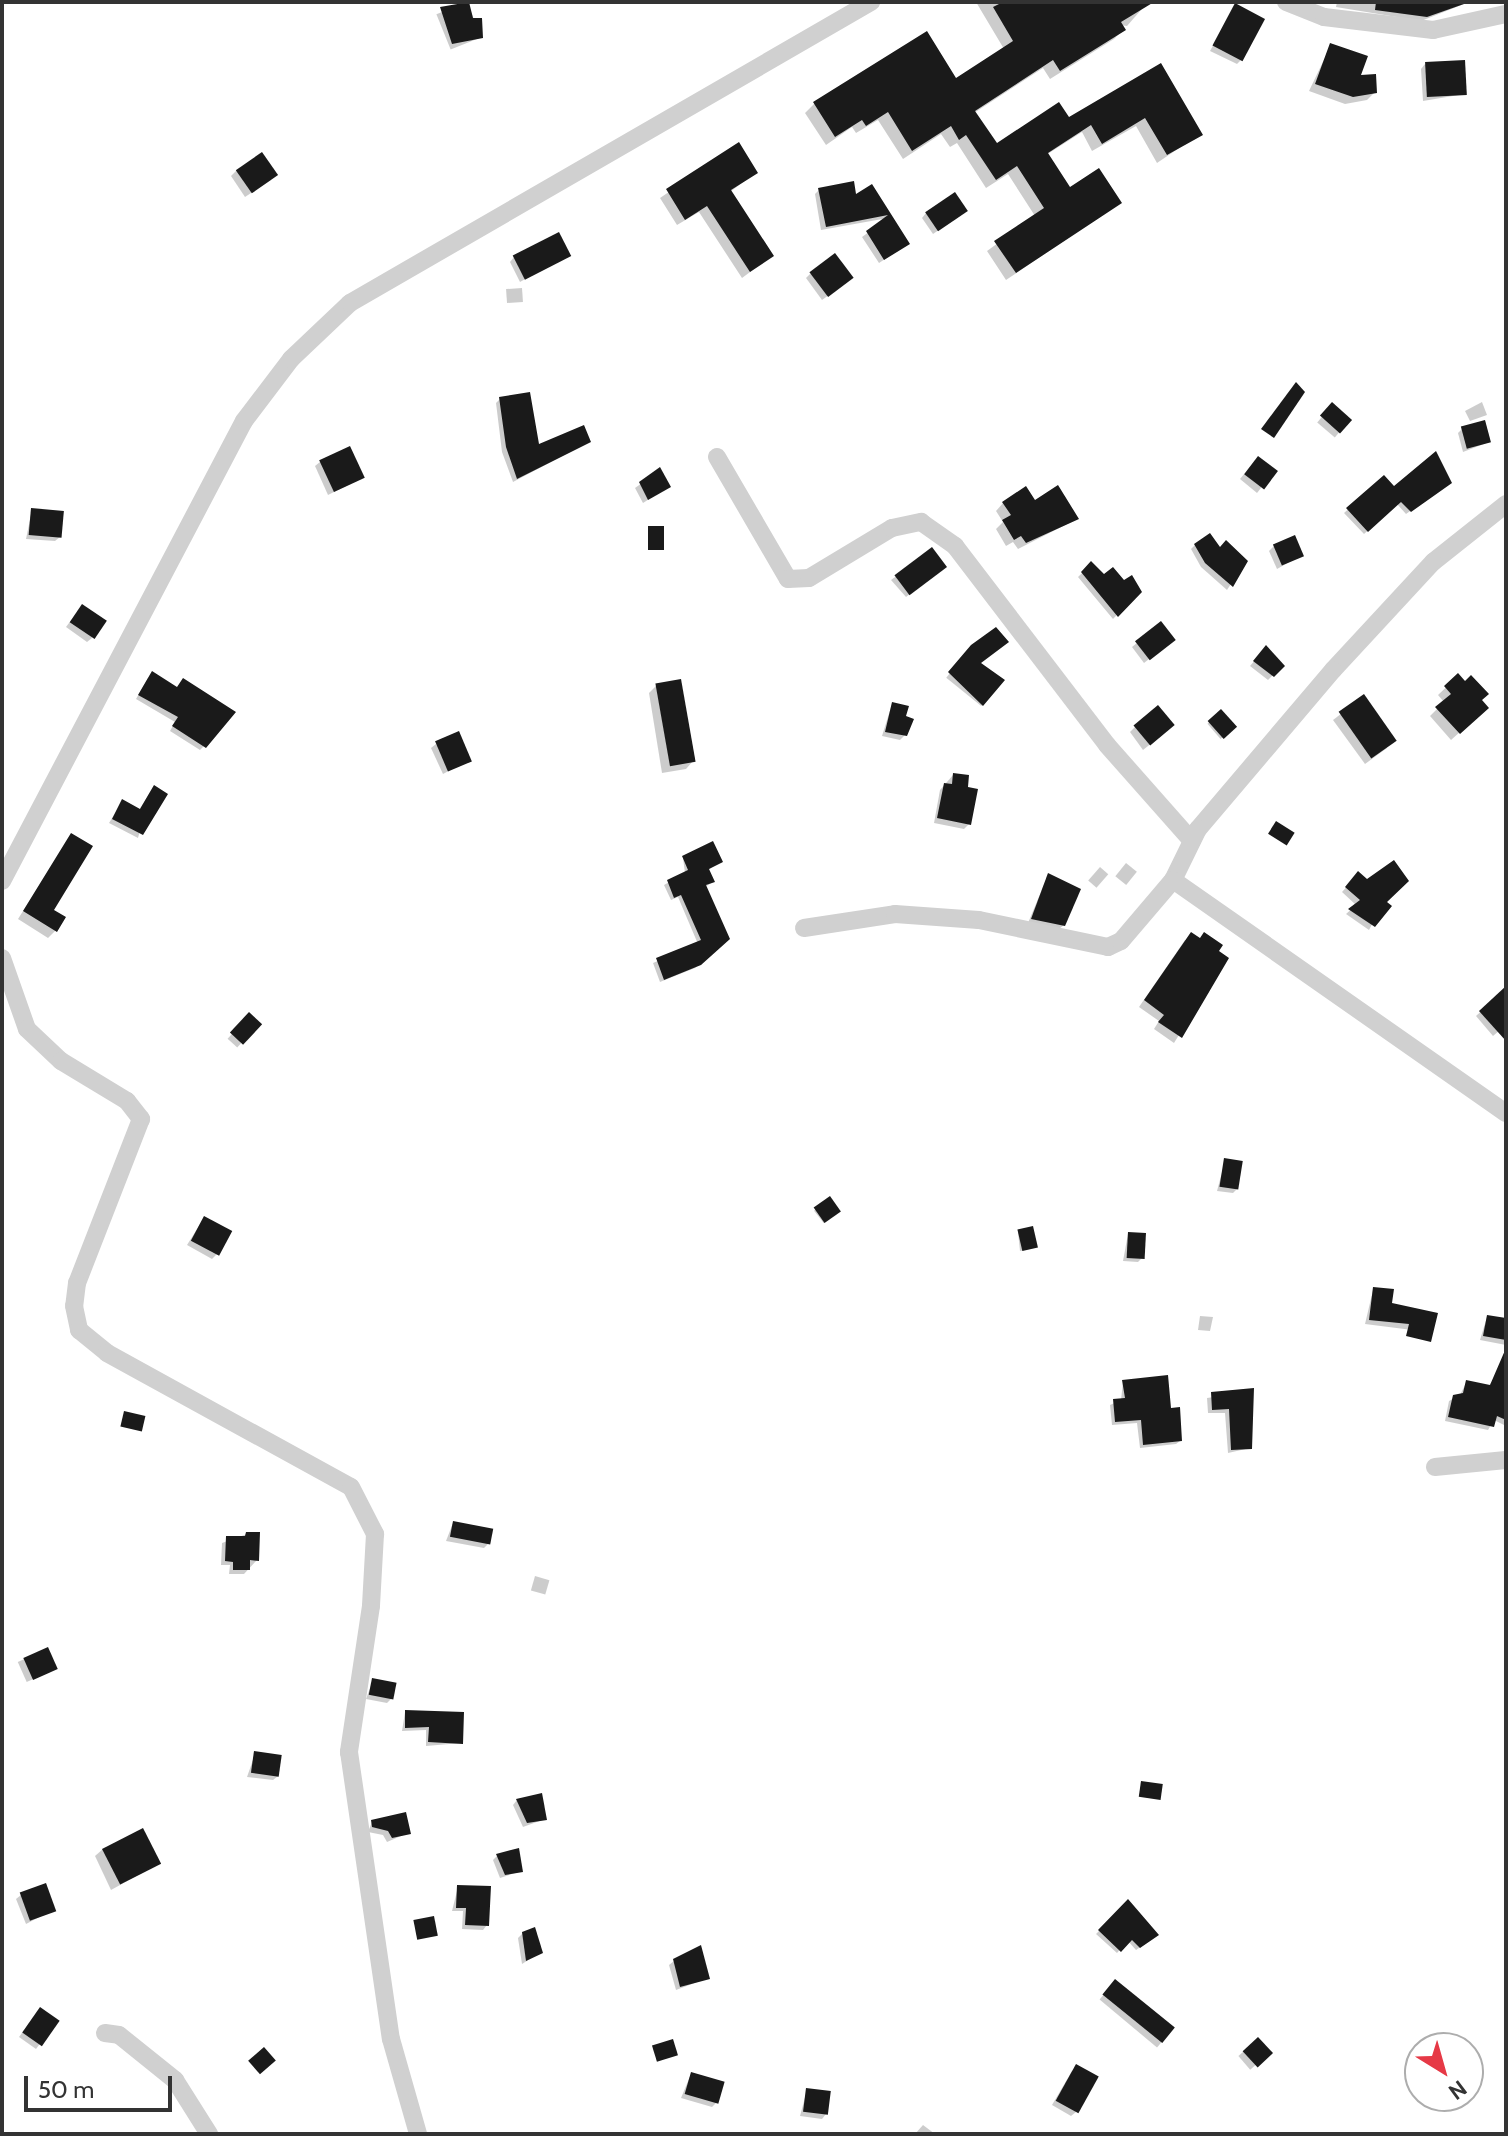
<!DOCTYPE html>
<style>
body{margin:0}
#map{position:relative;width:1508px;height:2136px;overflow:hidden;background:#fff;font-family:Cabin,sans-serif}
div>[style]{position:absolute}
.shadow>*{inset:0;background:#0003;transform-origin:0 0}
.building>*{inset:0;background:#1a1a1a;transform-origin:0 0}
.minor>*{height:18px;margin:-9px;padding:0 9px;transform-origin:9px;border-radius:9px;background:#d0d0d0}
span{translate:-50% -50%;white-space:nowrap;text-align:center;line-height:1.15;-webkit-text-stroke:8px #fff;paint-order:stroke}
.frame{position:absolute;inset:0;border:4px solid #333;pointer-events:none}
.north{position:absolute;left:1404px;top:2032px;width:80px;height:80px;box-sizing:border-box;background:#fff;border:2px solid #adadad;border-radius:50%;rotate:143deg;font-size:22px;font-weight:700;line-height:32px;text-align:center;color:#333}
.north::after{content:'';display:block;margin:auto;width:28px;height:36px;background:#e63946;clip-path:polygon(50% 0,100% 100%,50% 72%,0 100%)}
.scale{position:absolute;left:24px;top:2076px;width:148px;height:36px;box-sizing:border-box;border:4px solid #333;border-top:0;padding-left:10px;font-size:24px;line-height:28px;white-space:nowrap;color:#333;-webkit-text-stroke:6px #fff;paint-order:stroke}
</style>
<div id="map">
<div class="shadow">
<div style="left:467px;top:2px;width:38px;height:33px;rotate:68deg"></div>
<div style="clip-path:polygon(976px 2px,1148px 2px,1127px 26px,1120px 25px,1123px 30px,1114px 39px,1050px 79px,1043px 68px,974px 113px,996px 146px,1068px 119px,1160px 66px,1200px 134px,1157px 163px,1136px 126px,1092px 151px,1082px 132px,1046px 155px,1069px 190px,1120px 203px,1006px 280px,987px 251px,1035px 216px,1008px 174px,986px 188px,957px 143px,950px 147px,941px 134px,903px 159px,878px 120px,856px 133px,852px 127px,826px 145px,805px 113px,814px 104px,955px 81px,1004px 49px)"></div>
<div style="clip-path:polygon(1337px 2px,1469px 2px,1421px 21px,1336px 7px)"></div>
<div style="clip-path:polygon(1235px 6px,1241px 60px,1237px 64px,1210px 51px)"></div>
<div style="clip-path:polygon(1331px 45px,1375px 92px,1367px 100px,1345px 104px,1309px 91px)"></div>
<div style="clip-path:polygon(1425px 64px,1465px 94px,1423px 101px,1421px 69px)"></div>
<div style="clip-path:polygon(738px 145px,755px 173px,730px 192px,772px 256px,742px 278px,699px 212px,677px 225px,660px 198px)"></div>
<div style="clip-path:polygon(236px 171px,271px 180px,245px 197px,231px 176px)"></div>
<div style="clip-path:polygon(872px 187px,908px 244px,879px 263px,862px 237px,888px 218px,821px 230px,815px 194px,819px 190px,854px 197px)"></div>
<div style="clip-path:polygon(926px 213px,961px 215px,933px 234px,922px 218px)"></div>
<div style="clip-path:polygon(568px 255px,520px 282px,510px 262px,514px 257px)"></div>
<div style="clip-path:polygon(810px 274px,847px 282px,822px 300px,806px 278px)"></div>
<div style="left:522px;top:288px;width:14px;height:16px;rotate:86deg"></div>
<div style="clip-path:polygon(500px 399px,538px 447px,589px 442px,513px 482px,502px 452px,496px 403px)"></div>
<div style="clip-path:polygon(1482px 402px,1487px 415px,1470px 421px,1465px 411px)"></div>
<div style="left:1332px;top:405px;width:23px;height:23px;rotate:40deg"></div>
<div style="clip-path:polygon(1462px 429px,1489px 442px,1463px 452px,1458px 433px)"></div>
<div style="clip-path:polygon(320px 462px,362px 478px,328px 495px,315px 466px)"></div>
<div style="clip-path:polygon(1253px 463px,1261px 488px,1257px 493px,1240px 479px)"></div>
<div style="clip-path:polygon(660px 470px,668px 487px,643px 503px,635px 488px)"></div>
<div style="clip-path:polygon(1384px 477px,1394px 489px,1446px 486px,1406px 514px,1397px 504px,1364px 534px,1344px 513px)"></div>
<div style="clip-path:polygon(1034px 502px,1077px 519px,1018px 549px,1013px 542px,1006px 546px,996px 529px,1003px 522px,996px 511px,1003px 503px)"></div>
<div style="clip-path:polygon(32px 510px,60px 537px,55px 541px,26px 539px)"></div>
<div style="clip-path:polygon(1195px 545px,1246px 561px,1227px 590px,1201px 567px,1191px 549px)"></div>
<div style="clip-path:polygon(1274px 546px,1302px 555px,1277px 569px,1269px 551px)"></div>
<div style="clip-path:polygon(932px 550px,940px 571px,906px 597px,891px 580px)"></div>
<div style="clip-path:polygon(1091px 564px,1103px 577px,1140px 591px,1113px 619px,1078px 577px)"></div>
<div style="clip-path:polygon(78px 611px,92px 638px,87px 642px,66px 627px)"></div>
<div style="clip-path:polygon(1160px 624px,1168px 644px,1144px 663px,1132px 647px)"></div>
<div style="left:967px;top:652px;width:45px;height:33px;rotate:39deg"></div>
<div style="clip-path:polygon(1262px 652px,1282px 666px,1268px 680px,1250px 666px)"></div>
<div style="clip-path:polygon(1458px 676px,1480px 700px,1479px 715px,1451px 740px,1430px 716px,1444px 702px,1438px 695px)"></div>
<div style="clip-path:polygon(148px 678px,204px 746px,200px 750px,170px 731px,175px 722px,136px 699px)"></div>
<div style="clip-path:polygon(656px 686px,693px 761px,686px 769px,662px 773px,649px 693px)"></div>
<div style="clip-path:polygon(1363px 697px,1387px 748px,1365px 764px,1333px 720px)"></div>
<div style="clip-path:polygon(892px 704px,905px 735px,900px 740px,882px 736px)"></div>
<div style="left:1221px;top:712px;width:20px;height:18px;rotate:49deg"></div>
<div style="clip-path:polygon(1135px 727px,1168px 730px,1143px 750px,1130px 732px)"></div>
<div style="clip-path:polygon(436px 744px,469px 760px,443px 774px,431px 748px)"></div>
<div style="clip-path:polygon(953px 775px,969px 824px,964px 829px,934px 823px,940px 790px)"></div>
<div style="clip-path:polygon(151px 791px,138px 838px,109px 823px,122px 802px,139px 810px)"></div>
<div style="clip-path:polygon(71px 835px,51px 911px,55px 931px,48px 938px,18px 919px)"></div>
<div style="clip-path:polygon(683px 858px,721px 861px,708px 870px,713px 882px,705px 887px,728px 939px,695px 968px,660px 982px,653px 963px,698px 944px,678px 897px,671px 900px,664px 885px,685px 873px)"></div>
<div style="left:1126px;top:863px;width:14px;height:17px;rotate:39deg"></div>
<div style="left:1100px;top:867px;width:11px;height:18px;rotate:41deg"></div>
<div style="clip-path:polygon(1358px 874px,1384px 902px,1369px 930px,1346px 914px,1356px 905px,1342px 892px)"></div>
<div style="clip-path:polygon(1048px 875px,1064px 925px,1059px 929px,1028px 923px)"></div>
<div style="clip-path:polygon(1185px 940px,1226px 959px,1174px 1043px,1154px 1029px,1159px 1021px,1139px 1007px)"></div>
<div style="clip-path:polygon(1501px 993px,1506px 999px,1506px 1025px,1493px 1036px,1476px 1016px)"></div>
<div style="left:249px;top:1015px;width:13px;height:32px;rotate:42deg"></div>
<div style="clip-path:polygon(1225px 1161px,1237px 1189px,1233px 1193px,1217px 1191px)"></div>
<div style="left:829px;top:1199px;width:16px;height:19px;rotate:52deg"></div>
<div style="clip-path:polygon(204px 1218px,217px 1254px,212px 1259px,187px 1245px)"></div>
<div style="clip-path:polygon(1018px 1232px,1034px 1248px,1020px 1251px)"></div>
<div style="clip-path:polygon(1128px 1234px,1143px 1257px,1138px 1262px,1123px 1261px)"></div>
<div style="clip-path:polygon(1373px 1290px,1390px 1304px,1428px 1332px,1365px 1324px)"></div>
<div style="clip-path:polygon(1200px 1316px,1213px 1317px,1210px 1331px,1198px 1330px)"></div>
<div style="clip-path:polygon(1487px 1317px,1506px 1320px,1506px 1345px,1480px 1340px)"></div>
<div style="clip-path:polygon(1496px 1376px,1506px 1380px,1506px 1426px,1494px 1420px,1488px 1430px,1445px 1421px,1449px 1401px,1460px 1395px,1466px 1383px,1488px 1387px)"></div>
<div style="clip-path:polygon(1123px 1382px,1169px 1410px,1180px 1441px,1176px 1444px,1140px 1448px,1137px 1423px,1112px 1425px,1110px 1405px,1121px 1400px)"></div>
<div style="clip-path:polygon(1252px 1391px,1250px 1448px,1228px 1453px,1225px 1413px,1208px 1413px,1207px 1398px)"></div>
<div style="clip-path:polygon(453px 1523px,488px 1544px,484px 1548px,446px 1541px)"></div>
<div style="clip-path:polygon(247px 1534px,257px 1560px,244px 1574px,229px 1574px,230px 1565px,221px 1565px,222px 1543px)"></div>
<div style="left:535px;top:1576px;width:15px;height:15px;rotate:16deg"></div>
<div style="left:47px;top:1649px;width:22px;height:32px;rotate:66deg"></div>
<div style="clip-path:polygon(373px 1680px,392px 1698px,387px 1703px,366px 1699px)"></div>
<div style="clip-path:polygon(405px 1712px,461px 1743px,426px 1746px,426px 1730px,402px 1731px)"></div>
<div style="clip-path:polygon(255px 1754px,278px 1776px,273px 1780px,247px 1777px)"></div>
<div style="clip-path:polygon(517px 1800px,545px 1819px,523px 1827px,513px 1805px)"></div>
<div style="clip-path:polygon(372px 1822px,408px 1833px,387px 1842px,383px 1835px,368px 1832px)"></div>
<div style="clip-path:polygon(103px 1849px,158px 1864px,111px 1890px,95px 1856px)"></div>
<div style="clip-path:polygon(497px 1856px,521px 1871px,500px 1878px,493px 1860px)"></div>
<div style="clip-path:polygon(458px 1887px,487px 1925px,483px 1930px,462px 1929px,463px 1911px,452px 1911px)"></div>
<div style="clip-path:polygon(21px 1895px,53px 1910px,26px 1924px,16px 1899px)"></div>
<div style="clip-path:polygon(1128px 1902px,1154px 1938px,1136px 1950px,1128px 1941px,1117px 1953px,1096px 1934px)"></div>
<div style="clip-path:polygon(523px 1933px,541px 1952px,522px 1964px,518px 1938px)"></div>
<div style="clip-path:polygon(674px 1961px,708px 1978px,676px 1990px,669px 1965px)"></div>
<div style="left:1115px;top:1981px;width:75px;height:24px;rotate:40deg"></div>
<div style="clip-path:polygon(36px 2014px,57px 2021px,36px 2049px,19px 2037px)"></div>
<div style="left:1258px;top:2039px;width:18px;height:26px;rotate:49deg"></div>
<div style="clip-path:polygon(1072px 2071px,1076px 2112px,1071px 2116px,1052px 2105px)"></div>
<div style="clip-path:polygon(691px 2074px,716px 2103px,712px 2107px,681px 2098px)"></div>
<div style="clip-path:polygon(807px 2090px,826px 2114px,822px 2119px,800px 2116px)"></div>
<div style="clip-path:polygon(923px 2125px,935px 2134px,915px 2134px)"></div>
</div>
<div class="building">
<div style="clip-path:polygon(469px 2px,473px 18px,482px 18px,483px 38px,452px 44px,440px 7px)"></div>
<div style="clip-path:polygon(1003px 2px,1154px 2px,1121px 22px,1126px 30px,1060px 71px,1053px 60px,975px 111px,997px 143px,1059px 102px,1069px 117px,1161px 63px,1203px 135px,1167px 155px,1145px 118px,1102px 144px,1091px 125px,1048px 153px,1070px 187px,1099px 168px,1122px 203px,1016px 273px,994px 241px,1044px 208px,1017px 166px,996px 180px,966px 135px,959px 140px,951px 126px,912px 151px,888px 112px,866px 126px,862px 120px,835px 137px,813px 102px,927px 31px,956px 78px,1013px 41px,993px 7px)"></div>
<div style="clip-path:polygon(1376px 2px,1463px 2px,1464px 4px,1427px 17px,1375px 10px)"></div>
<div style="left:1235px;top:3px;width:34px;height:48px;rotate:28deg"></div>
<div style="clip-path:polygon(1330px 43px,1368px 56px,1361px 75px,1376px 74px,1377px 93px,1353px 97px,1315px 84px)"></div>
<div style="left:1465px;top:60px;width:35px;height:40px;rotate:87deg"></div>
<div style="clip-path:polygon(739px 142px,758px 173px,731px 190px,774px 256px,750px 272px,707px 206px,685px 220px,666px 189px)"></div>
<div style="left:262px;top:152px;width:28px;height:32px;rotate:55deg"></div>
<div style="clip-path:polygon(854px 181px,856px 194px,872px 184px,910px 244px,884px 260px,866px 231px,888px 215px,826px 227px,818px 188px)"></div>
<div style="left:955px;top:192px;width:23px;height:36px;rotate:56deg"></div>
<div style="left:559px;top:232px;width:27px;height:52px;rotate:63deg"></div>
<div style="left:835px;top:253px;width:31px;height:32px;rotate:53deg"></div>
<div style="clip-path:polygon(1296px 382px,1305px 392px,1274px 438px,1261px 429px)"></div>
<div style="clip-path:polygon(530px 392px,539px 444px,584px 425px,591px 442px,517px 479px,506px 447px,499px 397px)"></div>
<div style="left:1332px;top:402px;width:27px;height:18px;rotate:42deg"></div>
<div style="left:1485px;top:420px;width:23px;height:25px;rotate:75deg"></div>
<div style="left:350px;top:446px;width:35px;height:34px;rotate:65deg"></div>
<div style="clip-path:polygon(1436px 451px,1452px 483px,1411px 512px,1401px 502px,1368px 532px,1346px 508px,1384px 475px,1394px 486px)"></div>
<div style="left:1258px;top:456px;width:25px;height:23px;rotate:37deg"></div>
<div style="clip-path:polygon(660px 467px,671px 487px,648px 500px,639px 482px)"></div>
<div style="clip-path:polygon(1058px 485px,1079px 519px,1026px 543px,1021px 536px,1014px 540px,1002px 520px,1011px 515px,1002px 502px,1026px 486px,1035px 500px)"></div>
<div style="left:31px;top:508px;width:33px;height:27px;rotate:5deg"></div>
<div style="left:648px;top:526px;width:16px;height:24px"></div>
<div style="clip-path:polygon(1210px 533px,1220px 547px,1226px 540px,1248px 561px,1233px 587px,1205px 563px,1194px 544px)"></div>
<div style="left:1295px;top:535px;width:23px;height:24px;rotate:67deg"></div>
<div style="left:932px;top:547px;width:25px;height:47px;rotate:53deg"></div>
<div style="clip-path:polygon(1091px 561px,1104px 574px,1113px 567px,1124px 580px,1132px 575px,1142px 592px,1118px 617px,1081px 572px)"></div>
<div style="left:82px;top:604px;width:30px;height:22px;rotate:34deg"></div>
<div style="left:1161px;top:621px;width:24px;height:33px;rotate:52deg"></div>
<div style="clip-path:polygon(996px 627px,1009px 642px,981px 663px,1005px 680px,983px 706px,948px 672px,971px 645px)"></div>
<div style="clip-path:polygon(1266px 645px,1285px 666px,1274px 677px,1253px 661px)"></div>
<div style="clip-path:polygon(152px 671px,177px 687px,183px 678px,236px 712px,206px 748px,172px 726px,178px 717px,138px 695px)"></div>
<div style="clip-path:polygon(1458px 673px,1465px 681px,1471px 675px,1489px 694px,1482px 700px,1489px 708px,1460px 734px,1435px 707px,1451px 694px,1444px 686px)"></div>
<div style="left:681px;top:679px;width:84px;height:26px;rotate:80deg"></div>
<div style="left:1364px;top:694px;width:57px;height:31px;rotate:55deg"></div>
<div style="clip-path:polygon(892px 702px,909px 706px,906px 716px,914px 719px,907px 736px,885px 732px)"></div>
<div style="left:1158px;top:705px;width:26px;height:32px;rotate:50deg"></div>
<div style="left:1221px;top:709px;width:24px;height:18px;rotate:48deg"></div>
<div style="left:459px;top:731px;width:33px;height:26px;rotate:67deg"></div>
<div style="clip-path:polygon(953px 773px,969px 775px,968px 787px,978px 789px,971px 825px,937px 818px,944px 783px,952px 784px)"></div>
<div style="clip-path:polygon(154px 785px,168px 794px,143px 835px,112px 819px,122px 799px,140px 809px)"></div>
<div style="left:1276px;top:821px;width:22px;height:15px;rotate:32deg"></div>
<div style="clip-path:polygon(71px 833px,93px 846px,54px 910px,66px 917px,57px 932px,23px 911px)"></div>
<div style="clip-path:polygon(713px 841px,723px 862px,709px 869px,715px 882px,706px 885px,730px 939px,701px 965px,664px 980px,656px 958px,701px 940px,681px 895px,674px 898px,667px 880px,688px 870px,682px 856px)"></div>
<div style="clip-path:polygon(1394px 860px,1409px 881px,1387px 902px,1392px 906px,1375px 927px,1348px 909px,1360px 900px,1345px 887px,1358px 871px,1367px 879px)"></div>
<div style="clip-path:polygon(1048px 873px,1081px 889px,1065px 926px,1031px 919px)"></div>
<div style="clip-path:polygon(1191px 932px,1200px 938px,1204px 932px,1223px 945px,1219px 951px,1229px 958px,1182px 1038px,1158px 1022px,1164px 1015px,1144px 1000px)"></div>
<div style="clip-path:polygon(1506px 986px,1506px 1041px,1479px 1011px)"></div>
<div style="left:249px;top:1012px;width:18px;height:28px;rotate:43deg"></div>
<div style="left:1224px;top:1158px;width:19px;height:29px;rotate:9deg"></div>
<div style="left:830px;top:1196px;width:19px;height:20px;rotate:55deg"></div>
<div style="left:204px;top:1216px;width:32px;height:28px;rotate:28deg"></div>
<div style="left:1033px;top:1226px;width:22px;height:16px;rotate:77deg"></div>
<div style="left:1128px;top:1232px;width:18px;height:26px;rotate:3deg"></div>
<div style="clip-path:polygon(1373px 1287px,1394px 1289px,1392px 1303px,1438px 1313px,1431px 1342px,1406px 1336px,1409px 1324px,1369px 1320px)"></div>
<div style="clip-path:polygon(1487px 1315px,1506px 1318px,1506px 1340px,1483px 1336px)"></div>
<div style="clip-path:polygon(1506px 1348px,1506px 1420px,1497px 1416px,1494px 1427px,1448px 1417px,1453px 1395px,1463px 1393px,1466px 1380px,1490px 1385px)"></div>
<div style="clip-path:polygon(1168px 1375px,1171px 1408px,1180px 1407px,1182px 1441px,1143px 1445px,1141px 1420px,1115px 1422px,1113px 1399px,1125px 1398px,1122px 1380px)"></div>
<div style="clip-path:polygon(1254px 1388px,1252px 1449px,1231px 1450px,1229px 1409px,1212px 1410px,1211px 1392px)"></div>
<div style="left:124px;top:1411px;width:22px;height:16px;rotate:13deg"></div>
<div style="left:453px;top:1521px;width:41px;height:16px;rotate:11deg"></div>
<div style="clip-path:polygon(246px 1532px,260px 1532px,259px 1561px,250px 1560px,250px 1570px,233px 1570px,233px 1562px,225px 1561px,226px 1536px,245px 1536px)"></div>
<div style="left:48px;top:1647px;width:24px;height:27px;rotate:66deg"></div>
<div style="left:372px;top:1678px;width:25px;height:17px;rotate:11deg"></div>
<div style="clip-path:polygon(405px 1710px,464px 1712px,463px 1744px,428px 1742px,429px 1727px,405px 1728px)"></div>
<div style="left:254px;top:1751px;width:28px;height:22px;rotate:8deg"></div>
<div style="left:1141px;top:1781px;width:22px;height:16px;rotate:8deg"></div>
<div style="clip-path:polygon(542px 1793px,547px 1820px,527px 1823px,516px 1799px)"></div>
<div style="clip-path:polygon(406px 1812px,411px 1834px,392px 1838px,388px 1831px,372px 1827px,371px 1820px)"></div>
<div style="left:143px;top:1828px;width:40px;height:46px;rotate:63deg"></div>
<div style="clip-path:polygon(519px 1848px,523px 1872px,505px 1875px,496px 1854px)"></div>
<div style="left:46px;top:1883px;width:30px;height:28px;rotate:70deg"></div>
<div style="clip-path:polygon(457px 1885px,491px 1886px,489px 1926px,465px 1925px,466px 1908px,456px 1908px)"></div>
<div style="clip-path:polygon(1128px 1899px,1159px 1935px,1140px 1948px,1132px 1940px,1121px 1952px,1098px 1930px)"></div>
<div style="left:434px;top:1916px;width:20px;height:21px;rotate:79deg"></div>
<div style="clip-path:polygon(535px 1927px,543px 1953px,526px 1961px,522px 1932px)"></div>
<div style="clip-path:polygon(701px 1945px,710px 1979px,680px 1987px,673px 1959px)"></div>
<div style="left:1115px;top:1979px;width:77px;height:20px;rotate:39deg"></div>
<div style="left:40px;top:2007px;width:24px;height:31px;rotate:35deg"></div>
<div style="left:1258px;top:2037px;width:22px;height:21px;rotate:47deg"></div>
<div style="left:673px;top:2039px;width:17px;height:22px;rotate:73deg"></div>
<div style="left:264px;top:2047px;width:18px;height:21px;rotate:49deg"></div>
<div style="left:1076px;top:2064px;width:26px;height:42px;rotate:29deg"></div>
<div style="left:691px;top:2072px;width:35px;height:23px;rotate:16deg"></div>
<div style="left:806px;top:2088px;width:25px;height:24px;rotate:7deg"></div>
</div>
<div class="minor">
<div style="left:1286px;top:2px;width:41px;rotate:21.5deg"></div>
<div style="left:1324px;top:17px;width:110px;rotate:6.8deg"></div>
<div style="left:1433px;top:30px;width:75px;rotate:-12.4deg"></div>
<div style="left:717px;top:457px;width:141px;rotate:59.8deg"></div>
<div style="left:788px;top:579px;width:21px;rotate:-3deg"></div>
<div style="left:809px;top:578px;width:97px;rotate:-31.1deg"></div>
<div style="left:892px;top:528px;width:30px;rotate:-12deg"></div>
<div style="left:921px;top:522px;width:42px;rotate:35.2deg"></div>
<div style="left:955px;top:546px;width:250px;rotate:52.6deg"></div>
<div style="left:1107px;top:745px;width:128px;rotate:48.5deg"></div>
<div style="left:1506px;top:504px;width:93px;rotate:141.5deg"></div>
<div style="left:1433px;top:562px;width:147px;rotate:132.8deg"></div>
<div style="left:1333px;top:670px;width:209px;rotate:130.3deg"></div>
<div style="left:1198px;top:829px;width:57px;rotate:116.1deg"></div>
<div style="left:1173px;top:880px;width:406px;rotate:35deg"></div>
<div style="left:2px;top:881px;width:520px;rotate:-62.25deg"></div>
<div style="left:244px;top:421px;width:78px;rotate:-52.8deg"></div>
<div style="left:291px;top:359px;width:81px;rotate:-43.5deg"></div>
<div style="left:350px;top:303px;width:602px;rotate:-30.02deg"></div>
<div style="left:804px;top:928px;width:92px;rotate:-8.7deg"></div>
<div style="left:895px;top:914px;width:84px;rotate:4.1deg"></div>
<div style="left:979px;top:920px;width:132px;rotate:11.8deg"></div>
<div style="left:1108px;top:947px;width:14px;rotate:-25deg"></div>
<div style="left:1121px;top:941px;width:80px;rotate:-49.6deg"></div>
<div style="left:2px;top:958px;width:75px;rotate:70.6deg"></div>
<div style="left:27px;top:1029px;width:47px;rotate:43.3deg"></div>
<div style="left:61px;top:1061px;width:77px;rotate:31.2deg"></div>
<div style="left:127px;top:1101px;width:23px;rotate:52deg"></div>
<div style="left:141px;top:1119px;width:176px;rotate:111.3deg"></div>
<div style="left:77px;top:1283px;width:23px;rotate:97deg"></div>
<div style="left:74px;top:1306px;width:25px;rotate:78deg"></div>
<div style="left:79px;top:1330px;width:36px;rotate:39deg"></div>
<div style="left:107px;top:1353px;width:278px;rotate:28.8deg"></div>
<div style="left:351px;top:1487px;width:53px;rotate:62.9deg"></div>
<div style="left:375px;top:1534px;width:72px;rotate:93.2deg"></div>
<div style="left:371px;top:1606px;width:148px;rotate:98.6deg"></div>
<div style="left:349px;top:1752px;width:290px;rotate:81.7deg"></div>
<div style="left:391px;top:2039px;width:99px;rotate:74.1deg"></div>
<div style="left:1435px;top:1467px;width:71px;rotate:-5.6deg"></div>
<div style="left:105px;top:2033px;width:14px;rotate:8deg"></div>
<div style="left:119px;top:2035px;width:72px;rotate:38.8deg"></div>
<div style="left:175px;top:2080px;width:64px;rotate:57.8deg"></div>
</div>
<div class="frame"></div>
<div class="north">N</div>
<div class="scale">50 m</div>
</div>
